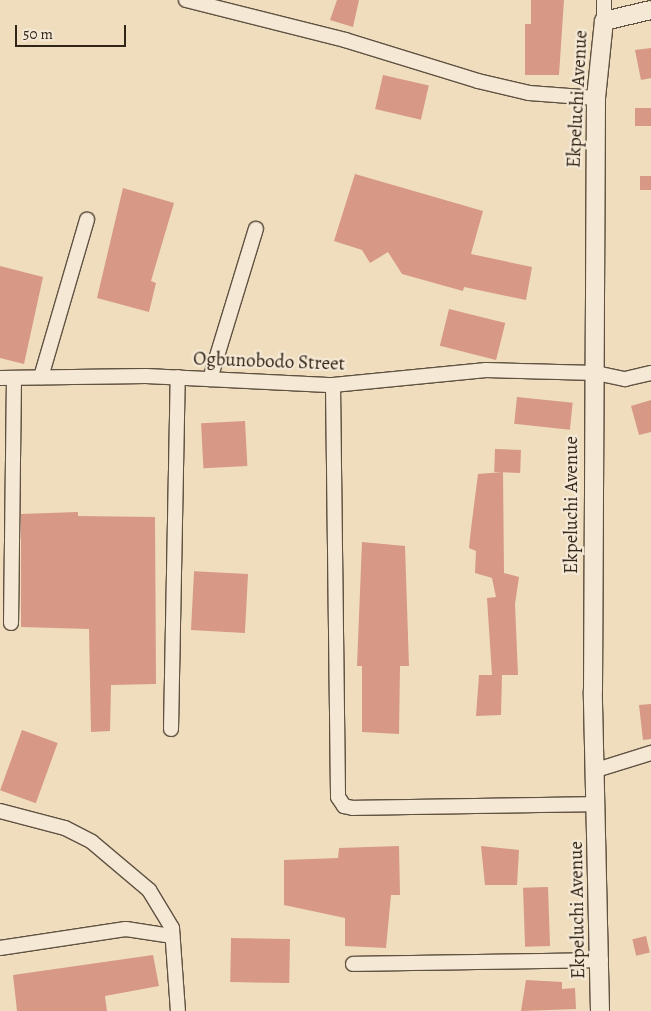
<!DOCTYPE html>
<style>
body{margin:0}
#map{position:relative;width:651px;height:1011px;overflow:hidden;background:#efddbe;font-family:Alegreya,serif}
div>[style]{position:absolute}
.building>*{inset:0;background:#d79886;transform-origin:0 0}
.roads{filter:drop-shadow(1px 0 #605242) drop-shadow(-1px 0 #605242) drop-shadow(0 1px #605242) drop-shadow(0 -1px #605242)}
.minor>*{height:14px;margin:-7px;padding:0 7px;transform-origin:7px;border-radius:7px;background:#f5e9d5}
.tertiary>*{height:18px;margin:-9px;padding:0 9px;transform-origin:9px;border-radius:9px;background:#f5e9d5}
span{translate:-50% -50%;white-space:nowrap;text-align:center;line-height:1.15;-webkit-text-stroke:4.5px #f5e9d5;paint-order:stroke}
.street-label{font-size:19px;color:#312418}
.scale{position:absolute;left:15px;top:25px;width:111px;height:22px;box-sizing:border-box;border:2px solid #312418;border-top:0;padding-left:6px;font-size:15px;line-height:18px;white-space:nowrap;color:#312418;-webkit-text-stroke:4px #f5e9d5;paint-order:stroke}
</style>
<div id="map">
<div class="building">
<div style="clip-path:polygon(337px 0,359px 0,353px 27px,330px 20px)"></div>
<div style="clip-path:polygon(531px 0,564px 0,559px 75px,525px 75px,525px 24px,531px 24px)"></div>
<div style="clip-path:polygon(651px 48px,651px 78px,641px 80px,635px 50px)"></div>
<div style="left:383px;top:75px;width:47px;height:35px;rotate:13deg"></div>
<div style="left:651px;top:108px;width:18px;height:16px;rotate:90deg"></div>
<div style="clip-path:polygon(355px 174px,483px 211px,471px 254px,532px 267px,526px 300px,464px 287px,463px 291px,402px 274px,388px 252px,370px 263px,362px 250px,334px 241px)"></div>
<div style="left:640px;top:176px;width:11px;height:14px"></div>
<div style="clip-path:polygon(123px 188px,174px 203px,151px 281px,156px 283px,149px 312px,97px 298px)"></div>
<div style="clip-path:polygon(0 266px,43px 277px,24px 364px,0 358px)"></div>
<div style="left:449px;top:309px;width:58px;height:38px;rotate:14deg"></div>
<div style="left:517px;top:397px;width:56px;height:27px;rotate:6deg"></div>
<div style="clip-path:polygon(651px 400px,651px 432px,639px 435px,631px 406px)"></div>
<div style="left:245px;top:421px;width:45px;height:44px;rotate:87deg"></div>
<div style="left:495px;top:449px;width:26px;height:23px;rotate:2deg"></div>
<div style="clip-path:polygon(503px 472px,504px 573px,519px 577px,515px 604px,518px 675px,502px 675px,501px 715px,476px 716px,479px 675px,492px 675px,487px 598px,496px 597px,492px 578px,475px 573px,476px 551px,469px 548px,471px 529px,478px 474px)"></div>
<div style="clip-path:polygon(78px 512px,78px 516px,155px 517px,156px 684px,111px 685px,110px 731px,91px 732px,89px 629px,21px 627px,21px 514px)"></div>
<div style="clip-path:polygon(362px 542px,405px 546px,409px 666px,400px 666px,399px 734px,362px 732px,362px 666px,357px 666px)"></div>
<div style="left:248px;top:574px;width:59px;height:54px;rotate:93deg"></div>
<div style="clip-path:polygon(651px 704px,651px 739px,643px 740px,639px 705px)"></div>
<div style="left:22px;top:730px;width:38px;height:64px;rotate:20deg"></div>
<div style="clip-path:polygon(399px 846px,400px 895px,391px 895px,386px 948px,345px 946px,345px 918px,284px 905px,284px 860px,338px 858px,339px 848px)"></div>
<div style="clip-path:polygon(481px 846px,519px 850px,517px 885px,485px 885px)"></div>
<div style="left:548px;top:887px;width:59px;height:25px;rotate:88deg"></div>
<div style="left:646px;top:936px;width:17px;height:14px;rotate:77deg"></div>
<div style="left:231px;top:938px;width:59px;height:44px;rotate:1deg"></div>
<div style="clip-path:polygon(153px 955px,159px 986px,105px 996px,107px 1011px,17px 1011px,13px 975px)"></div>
<div style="clip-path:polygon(526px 980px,562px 982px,562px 989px,575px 988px,576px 1009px,521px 1011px)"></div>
</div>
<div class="roads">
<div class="minor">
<div style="left:186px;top:0;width:164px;rotate:14.1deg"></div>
<div style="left:345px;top:40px;width:139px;rotate:17.1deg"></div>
<div style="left:478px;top:81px;width:52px;rotate:13.2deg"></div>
<div style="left:529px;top:93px;width:67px;rotate:4.3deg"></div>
<div style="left:604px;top:0;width:21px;rotate:90deg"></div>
<div style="left:41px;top:377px;width:164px;rotate:-73.7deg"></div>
<div style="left:0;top:378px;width:146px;rotate:-0.8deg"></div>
<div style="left:146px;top:376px;width:187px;rotate:2.8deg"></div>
<div style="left:333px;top:385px;width:154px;rotate:-5.6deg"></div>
<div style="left:486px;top:370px;width:110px;rotate:1.6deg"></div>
<div style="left:596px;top:373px;width:30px;rotate:12deg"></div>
<div style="left:625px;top:379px;width:27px;rotate:-13deg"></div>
<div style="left:210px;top:379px;width:157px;rotate:-73deg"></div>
<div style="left:333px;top:385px;width:412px;rotate:89.3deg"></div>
<div style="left:338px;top:797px;width:11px;rotate:56deg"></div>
<div style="left:344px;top:806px;width:9px;rotate:13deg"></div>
<div style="left:353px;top:808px;width:244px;rotate:-0.9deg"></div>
<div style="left:11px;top:623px;width:244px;rotate:-89.3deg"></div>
<div style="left:171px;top:729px;width:352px;rotate:-88.9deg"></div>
<div style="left:596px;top:770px;width:58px;rotate:-17.2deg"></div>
<div style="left:0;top:811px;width:67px;rotate:14.7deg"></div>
<div style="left:65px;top:828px;width:30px;rotate:27deg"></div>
<div style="left:92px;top:842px;width:75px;rotate:40.1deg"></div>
<div style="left:149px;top:890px;width:44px;rotate:58.8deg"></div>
<div style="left:172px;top:928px;width:83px;rotate:85.9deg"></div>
<div style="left:0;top:948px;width:127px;rotate:-8.6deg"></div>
<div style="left:126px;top:929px;width:47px;rotate:8.7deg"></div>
<div style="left:353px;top:964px;width:248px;rotate:-0.9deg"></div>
</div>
<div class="tertiary">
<div style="left:600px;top:1011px;width:320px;rotate:-91.3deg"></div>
<div style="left:593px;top:691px;width:593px;rotate:-89.71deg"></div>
<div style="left:596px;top:98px;width:77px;rotate:-84.1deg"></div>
<div style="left:604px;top:21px;width:48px;rotate:-13.2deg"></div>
</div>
</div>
<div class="street-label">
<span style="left:578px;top:99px;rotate:-87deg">Ekpeluchi Avenue</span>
<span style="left:269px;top:362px;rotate:2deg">Ogbunobodo Street</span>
<span style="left:572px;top:505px;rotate:-90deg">Ekpeluchi Avenue</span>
<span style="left:578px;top:910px;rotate:-91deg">Ekpeluchi Avenue</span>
</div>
<div class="scale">50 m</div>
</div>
